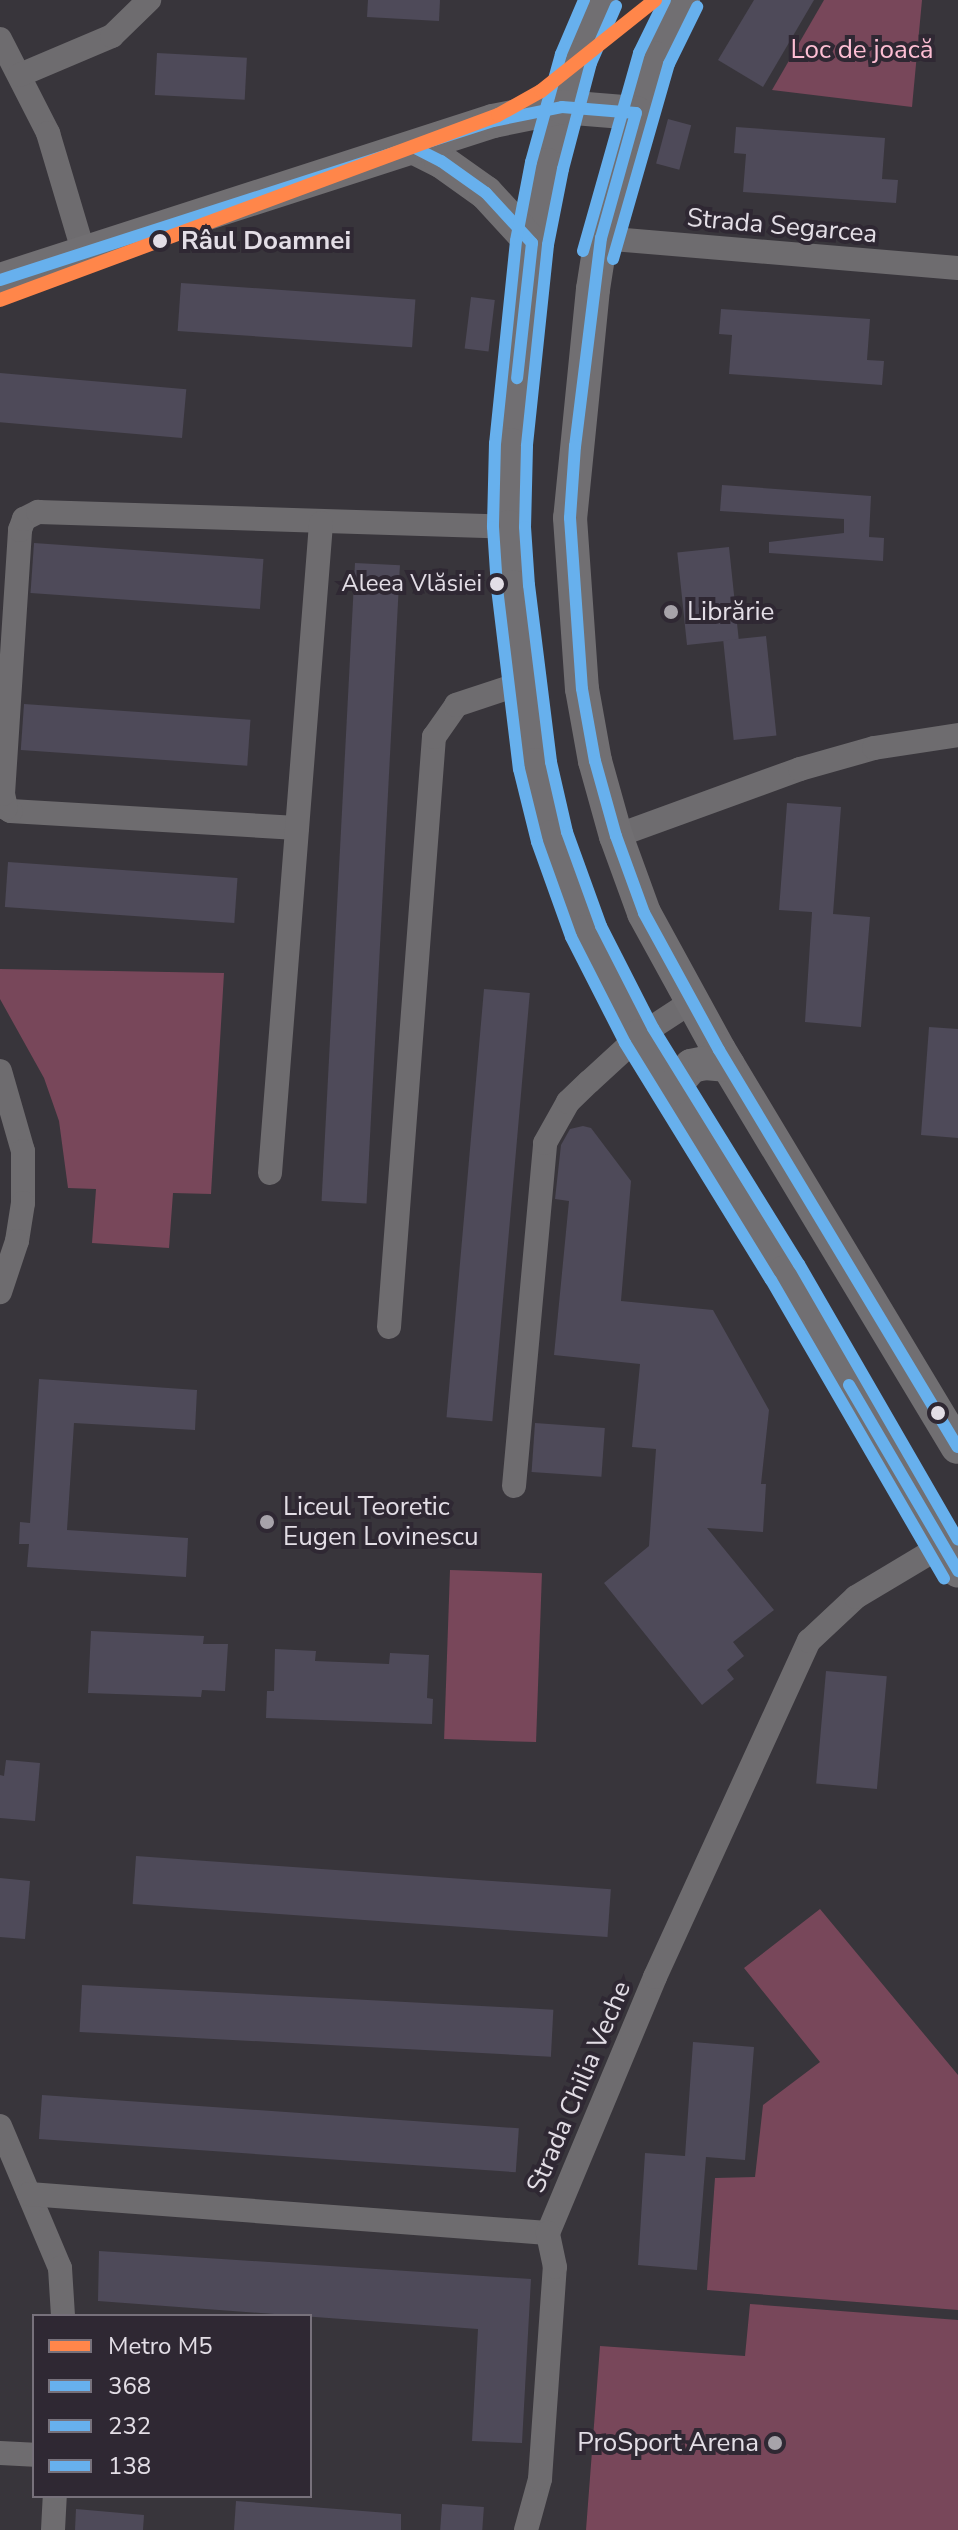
<!DOCTYPE html>
<meta charset="utf-8">
<style>
body{margin:0}
#map{position:relative;width:958px;height:2530px;overflow:hidden;background:#38353b;font-family:"Nunito Sans",sans-serif}
div>[style]{position:absolute}
.green>*{inset:0;background:#78475a;transform-origin:0 0}
.building>*{inset:0;background:#4e4a59;transform-origin:0 0}
.street>*{height:24px;margin:-12px;padding:0 12px;transform-origin:12px;border-radius:12px;background:#6e6c6f}
.secondary>*{height:34px;margin:-17px;padding:0 17px;transform-origin:17px;border-radius:17px;background:#716f72}
.bus-1>*{height:12px;margin:-6px;padding:0 6px;transform-origin:6px;border-radius:6px;background:#67b0ed}
.bus-2>*{height:12px;margin:-6px;padding:0 6px;transform-origin:6px;border-radius:6px;background:#67b0ed}
.bus-3>*{height:12px;margin:-6px;padding:0 6px;transform-origin:6px;border-radius:6px;background:#67b0ed}
.metro-1>*{height:14px;margin:-7px;padding:0 7px;transform-origin:7px;border-radius:7px;background:#ff864a}
.dots>*{width:22px;height:22px;translate:-50% -50%;box-sizing:border-box;border:4px solid #2f2833;border-radius:50%}
span{translate:-50% -50%;white-space:nowrap;text-align:center;line-height:1.15;-webkit-text-stroke:8px #2f2833;paint-order:stroke}
.bus-label{font-size:24px;color:#e3dee6}
.right{translate:-100% -50%;text-align:right}
.park-label{font-size:26px;color:#fdbed3}
.street-label{font-size:26px;color:#e3dee6}
.stop-label{font-size:26px;color:#e3dee6;font-weight:700}
.left{translate:0 -50%;text-align:left}
.poi-label{font-size:26px;color:#e3dee6}
.legend{position:absolute;left:32px;top:2314px;width:280px;height:184px;box-sizing:border-box;background:#2f2833;border:2px solid #77717b;margin:0;padding:10px 14px;list-style:none;font-size:24px;color:#e3dee6}
.legend li{display:flex;align-items:center;gap:16px;height:40px}
.legend b{width:40px;border:2px solid #77717b}
</style>
<div id="map">
<div class="green">
<div style="clip-path:polygon(824px 0,922px 0,912px 107px,772px 90px)"></div>
<div style="clip-path:polygon(0 969px,224px 973px,211px 1194px,173px 1193px,169px 1248px,92px 1243px,96px 1189px,68px 1188px,59px 1121px,44px 1078px,0 999px)"></div>
<div style="left:450px;top:1570px;width:92px;height:169px;rotate:2deg"></div>
<div style="clip-path:polygon(820px 1909px,958px 2075px,958px 2310px,707px 2290px,715px 2178px,755px 2177px,763px 2105px,820px 2062px,744px 1968px)"></div>
<div style="clip-path:polygon(750px 2304px,958px 2320px,958px 2530px,586px 2530px,600px 2346px,745px 2356px)"></div>
</div>
<div class="building">
<div style="clip-path:polygon(368px 0,440px 0,439px 21px,367px 17px)"></div>
<div style="clip-path:polygon(754px 0,814px 0,763px 87px,718px 60px)"></div>
<div style="left:157px;top:53px;width:90px;height:42px;rotate:3deg"></div>
<div style="left:668px;top:119px;width:24px;height:46px;rotate:15deg"></div>
<div style="clip-path:polygon(736px 127px,885px 138px,882px 179px,898px 180px,896px 203px,743px 192px,746px 154px,734px 153px)"></div>
<div style="left:181px;top:283px;width:235px;height:48px;rotate:4deg"></div>
<div style="left:471px;top:297px;width:24px;height:52px;rotate:7deg"></div>
<div style="clip-path:polygon(721px 309px,870px 319px,867px 360px,884px 361px,882px 385px,729px 374px,732px 335px,719px 334px)"></div>
<div style="left:0;top:373px;width:187px;height:49px;rotate:5deg"></div>
<div style="clip-path:polygon(722px 485px,871px 496px,869px 537px,884px 538px,883px 561px,769px 553px,769px 542px,844px 533px,844px 519px,720px 511px)"></div>
<div style="left:34px;top:543px;width:230px;height:50px;rotate:4deg"></div>
<div style="left:729px;top:547px;width:93px;height:52px;rotate:84deg"></div>
<div style="left:355px;top:563px;width:45px;height:639px;rotate:3deg"></div>
<div style="left:766px;top:636px;width:100px;height:43px;rotate:84deg"></div>
<div style="left:24px;top:704px;width:227px;height:46px;rotate:4deg"></div>
<div style="clip-path:polygon(787px 803px,841px 807px,833px 914px,870px 917px,861px 1027px,805px 1022px,812px 912px,779px 910px)"></div>
<div style="left:8px;top:862px;width:230px;height:45px;rotate:4deg"></div>
<div style="left:484px;top:989px;width:46px;height:430px;rotate:5deg"></div>
<div style="clip-path:polygon(929px 1027px,958px 1029px,958px 1138px,921px 1135px)"></div>
<div style="clip-path:polygon(583px 1126px,591px 1128px,631px 1181px,621px 1301px,713px 1310px,769px 1410px,761px 1484px,766px 1484px,763px 1532px,707px 1528px,774px 1610px,733px 1642px,744px 1656px,727px 1670px,734px 1679px,702px 1705px,604px 1583px,649px 1546px,656px 1449px,632px 1447px,640px 1364px,554px 1355px,569px 1201px,555px 1199px,561px 1145px,570px 1129px)"></div>
<div style="clip-path:polygon(39px 1379px,197px 1390px,195px 1430px,74px 1423px,67px 1530px,188px 1538px,186px 1577px,27px 1567px,29px 1544px,19px 1544px,20px 1522px,30px 1523px)"></div>
<div style="left:535px;top:1423px;width:70px;height:49px;rotate:4deg"></div>
<div style="clip-path:polygon(91px 1631px,204px 1636px,203px 1644px,228px 1644px,225px 1691px,202px 1690px,201px 1697px,88px 1693px)"></div>
<div style="clip-path:polygon(275px 1649px,316px 1651px,315px 1661px,389px 1664px,390px 1653px,429px 1655px,427px 1698px,433px 1699px,432px 1724px,266px 1718px,267px 1691px,274px 1691px)"></div>
<div style="left:826px;top:1671px;width:61px;height:113px;rotate:5deg"></div>
<div style="clip-path:polygon(6px 1760px,40px 1763px,35px 1821px,0 1818px,0 1775px,4px 1776px)"></div>
<div style="left:136px;top:1856px;width:476px;height:48px;rotate:4deg"></div>
<div style="clip-path:polygon(0 1878px,30px 1881px,25px 1939px,0 1937px)"></div>
<div style="left:82px;top:1985px;width:472px;height:47px;rotate:3deg"></div>
<div style="clip-path:polygon(693px 2042px,754px 2047px,745px 2160px,706px 2157px,697px 2270px,638px 2265px,645px 2153px,685px 2156px)"></div>
<div style="left:42px;top:2095px;width:478px;height:44px;rotate:4deg"></div>
<div style="clip-path:polygon(99px 2251px,531px 2279px,522px 2443px,472px 2441px,478px 2329px,98px 2301px)"></div>
<div style="clip-path:polygon(236px 2501px,401px 2514px,401px 2530px,234px 2530px)"></div>
<div style="left:442px;top:2504px;width:42px;height:26px;rotate:4deg"></div>
<div style="clip-path:polygon(76px 2509px,144px 2515px,143px 2530px,75px 2530px)"></div>
</div>
<div class="street">
<div style="left:0;top:39px;width:106px;rotate:62.9deg"></div>
<div style="left:48px;top:133px;width:126px;rotate:73.4deg"></div>
<div style="left:20px;top:75px;width:100px;rotate:-23deg"></div>
<div style="left:112px;top:36px;width:52px;rotate:-44.2deg"></div>
<div style="left:601px;top:238px;width:358px;rotate:4.8deg"></div>
<div style="left:297px;top:828px;width:287px;rotate:-176.6deg"></div>
<div style="left:11px;top:811px;width:6px;rotate:-149deg"></div>
<div style="left:6px;top:808px;width:14px;rotate:-102deg"></div>
<div style="left:3px;top:794px;width:265px;rotate:-86.3deg"></div>
<div style="left:20px;top:530px;width:12px;rotate:-70deg"></div>
<div style="left:24px;top:519px;width:16px;rotate:-27deg"></div>
<div style="left:38px;top:512px;width:471px;rotate:1.8deg"></div>
<div style="left:616px;top:836px;width:196px;rotate:-20deg"></div>
<div style="left:800px;top:769px;width:77px;rotate:-15.8deg"></div>
<div style="left:874px;top:748px;width:85px;rotate:-8.8deg"></div>
<div style="left:0;top:1071px;width:83px;rotate:74deg"></div>
<div style="left:23px;top:1151px;width:52px;rotate:90deg"></div>
<div style="left:23px;top:1203px;width:38px;rotate:99deg"></div>
<div style="left:17px;top:1241px;width:54px;rotate:108.4deg"></div>
<div style="left:270px;top:1173px;width:652px;rotate:-85.51deg"></div>
<div style="left:389px;top:1327px;width:592px;rotate:-85.64deg"></div>
<div style="left:434px;top:737px;width:39px;rotate:-55deg"></div>
<div style="left:456px;top:705px;width:70px;rotate:-18.4deg"></div>
<div style="left:514px;top:1486px;width:344px;rotate:-84.8deg"></div>
<div style="left:545px;top:1143px;width:47px;rotate:-60.7deg"></div>
<div style="left:568px;top:1102px;width:29px;rotate:-44deg"></div>
<div style="left:589px;top:1082px;width:68px;rotate:-42.6deg"></div>
<div style="left:639px;top:1036px;width:62px;rotate:-33.2deg"></div>
<div style="left:0;top:2126px;width:154px;rotate:67.1deg"></div>
<div style="left:60px;top:2268px;width:48px;rotate:86.4deg"></div>
<div style="left:29px;top:2194px;width:520px;rotate:4.3deg"></div>
<div style="left:548px;top:2233px;width:277px;rotate:-67.3deg"></div>
<div style="left:655px;top:1977px;width:370px;rotate:-65.4deg"></div>
<div style="left:809px;top:1641px;width:64px;rotate:-43.1deg"></div>
<div style="left:856px;top:1597px;width:101px;rotate:-30.9deg"></div>
<div style="left:0;top:2453px;width:34px;rotate:3deg"></div>
<div style="left:53px;top:2530px;width:34px;rotate:-87deg"></div>
<div style="left:526px;top:2530px;width:53px;rotate:-74.6deg"></div>
<div style="left:540px;top:2479px;width:213px;rotate:-86deg"></div>
<div style="left:555px;top:2267px;width:35px;rotate:-102deg"></div>
</div>
<div class="secondary">
<div style="left:601px;top:0;width:63px;rotate:113.3deg"></div>
<div style="left:576px;top:58px;width:111px;rotate:105.2deg"></div>
<div style="left:547px;top:165px;width:79px;rotate:100.9deg"></div>
<div style="left:532px;top:243px;width:203px;rotate:95.9deg"></div>
<div style="left:511px;top:445px;width:82px;rotate:91.4deg"></div>
<div style="left:509px;top:527px;width:60px;rotate:86.2deg"></div>
<div style="left:513px;top:587px;width:179px;rotate:83deg"></div>
<div style="left:535px;top:765px;width:74px;rotate:76.7deg"></div>
<div style="left:552px;top:837px;width:101px;rotate:70.3deg"></div>
<div style="left:586px;top:932px;width:117px;rotate:63deg"></div>
<div style="left:639px;top:1036px;width:278px;rotate:58.3deg"></div>
<div style="left:785px;top:1272px;width:345px;rotate:59.9deg"></div>
<div style="left:683px;top:0;width:65px;rotate:116.6deg"></div>
<div style="left:654px;top:58px;width:58px;rotate:108.1deg"></div>
<div style="left:636px;top:113px;width:130px;rotate:105.6deg"></div>
<div style="left:601px;top:238px;width:52px;rotate:98.9deg"></div>
<div style="left:593px;top:289px;width:230px;rotate:95.7deg"></div>
<div style="left:570px;top:518px;width:171px;rotate:86deg"></div>
<div style="left:582px;top:689px;width:73px;rotate:79.8deg"></div>
<div style="left:595px;top:761px;width:78px;rotate:74.4deg"></div>
<div style="left:616px;top:836px;width:82px;rotate:70deg"></div>
<div style="left:644px;top:913px;width:156px;rotate:61.3deg"></div>
<div style="left:719px;top:1050px;width:463px;rotate:59deg"></div>
<div style="left:415px;top:148px;width:29px;rotate:27deg"></div>
<div style="left:441px;top:161px;width:55px;rotate:35.4deg"></div>
<div style="left:486px;top:193px;width:68px;rotate:47.4deg"></div>
<div style="left:0;top:280px;width:518px;rotate:-17.88deg"></div>
<div style="left:493px;top:121px;width:70px;rotate:-11.5deg"></div>
<div style="left:562px;top:107px;width:74px;rotate:4.6deg"></div>
<div style="left:672px;top:1089px;width:30px;rotate:-50deg"></div>
<div style="left:691px;top:1066px;width:14px;rotate:-12deg"></div>
<div style="left:705px;top:1063px;width:23px;rotate:5deg"></div>
</div>
<div class="bus-1">
<div style="left:415px;top:148px;width:29px;rotate:27deg"></div>
<div style="left:441px;top:161px;width:55px;rotate:35.4deg"></div>
<div style="left:486px;top:193px;width:68px;rotate:47.4deg"></div>
<div style="left:532px;top:243px;width:136px;rotate:96.3deg"></div>
<div style="left:0;top:280px;width:518px;rotate:-17.88deg"></div>
<div style="left:493px;top:121px;width:70px;rotate:-11.5deg"></div>
<div style="left:562px;top:107px;width:74px;rotate:4.6deg"></div>
<div style="left:636px;top:113px;width:130px;rotate:105.6deg"></div>
<div style="left:601px;top:238px;width:210px;rotate:97.1deg"></div>
<div style="left:575px;top:446px;width:72px;rotate:94deg"></div>
<div style="left:570px;top:518px;width:171px;rotate:86deg"></div>
<div style="left:582px;top:689px;width:73px;rotate:79.8deg"></div>
<div style="left:595px;top:761px;width:78px;rotate:74.4deg"></div>
<div style="left:616px;top:836px;width:82px;rotate:70deg"></div>
<div style="left:644px;top:913px;width:156px;rotate:61.3deg"></div>
<div style="left:719px;top:1050px;width:463px;rotate:59deg"></div>
<div style="left:849px;top:1385px;width:216px;rotate:59.6deg"></div>
</div>
<div class="bus-2">
<div style="left:584px;top:0;width:59px;rotate:113.1deg"></div>
<div style="left:561px;top:54px;width:112px;rotate:105.5deg"></div>
<div style="left:531px;top:162px;width:80px;rotate:100.8deg"></div>
<div style="left:516px;top:241px;width:203px;rotate:95.9deg"></div>
<div style="left:495px;top:443px;width:84px;rotate:91.4deg"></div>
<div style="left:493px;top:527px;width:61px;rotate:86.2deg"></div>
<div style="left:497px;top:588px;width:182px;rotate:83.1deg"></div>
<div style="left:519px;top:769px;width:75px;rotate:76.1deg"></div>
<div style="left:537px;top:842px;width:101px;rotate:70.3deg"></div>
<div style="left:571px;top:937px;width:119px;rotate:63deg"></div>
<div style="left:625px;top:1043px;width:278px;rotate:58.4deg"></div>
<div style="left:771px;top:1280px;width:345px;rotate:59.9deg"></div>
<div style="left:613px;top:259px;width:203px;rotate:-74deg"></div>
<div style="left:669px;top:64px;width:64px;rotate:-63.8deg"></div>
</div>
<div class="bus-3">
<div style="left:616px;top:6px;width:62px;rotate:113.7deg"></div>
<div style="left:591px;top:63px;width:110px;rotate:104.8deg"></div>
<div style="left:563px;top:169px;width:77px;rotate:101.2deg"></div>
<div style="left:548px;top:245px;width:202px;rotate:96deg"></div>
<div style="left:527px;top:446px;width:81px;rotate:91.4deg"></div>
<div style="left:525px;top:527px;width:58px;rotate:86.1deg"></div>
<div style="left:529px;top:585px;width:178px;rotate:82.9deg"></div>
<div style="left:551px;top:762px;width:72px;rotate:77.1deg"></div>
<div style="left:567px;top:832px;width:100px;rotate:70.1deg"></div>
<div style="left:601px;top:926px;width:114px;rotate:63deg"></div>
<div style="left:653px;top:1028px;width:278px;rotate:58.3deg"></div>
<div style="left:799px;top:1264px;width:318px;rotate:60deg"></div>
<div style="left:583px;top:251px;width:206px;rotate:-74.2deg"></div>
<div style="left:639px;top:53px;width:59px;rotate:-63.9deg"></div>
</div>
<div class="metro-1">
<div style="left:0;top:300px;width:531px;rotate:-20.38deg"></div>
<div style="left:498px;top:115px;width:49px;rotate:-29.2deg"></div>
<div style="left:541px;top:91px;width:146px;rotate:-38.6deg"></div>
</div>
<div class="dots">
<div style="left:160px;top:241px;background:#e3dee6"></div>
<div style="left:497px;top:584px;background:#e3dee6"></div>
<div style="left:671px;top:612px;background:#a7a3aa"></div>
<div style="left:938px;top:1413px;background:#e3dee6"></div>
<div style="left:267px;top:1522px;background:#a7a3aa"></div>
<div style="left:775px;top:2443px;background:#a7a3aa"></div>
</div>
<div class="bus-label">
<span class="right" style="left:482px;top:584px">Aleea Vlăsiei</span>
</div>
<div class="park-label">
<span style="left:862px;top:50px">Loc de joacă</span>
</div>
<div class="street-label">
<span style="left:782px;top:226px;rotate:5deg">Strada Segarcea</span>
<span style="left:579px;top:2087px;rotate:-67deg">Strada Chilia Veche</span>
</div>
<div class="stop-label">
<span class="left" style="left:181px;top:241px">Râul Doamnei</span>
</div>
<div class="poi-label">
<span class="left" style="left:687px;top:612px">Librărie</span>
<span class="left" style="left:283px;top:1522px">Liceul Teoretic<br>Eugen Lovinescu</span>
<span class="right" style="left:759px;top:2443px">ProSport Arena</span>
</div>
<ul class="legend">
<li><b style="height:10px;background:#ff864a"></b>Metro M5</li>
<li><b style="height:10px;background:#67b0ed"></b>368</li>
<li><b style="height:10px;background:#67b0ed"></b>232</li>
<li><b style="height:10px;background:#67b0ed"></b>138</li>
</ul>
</div>
